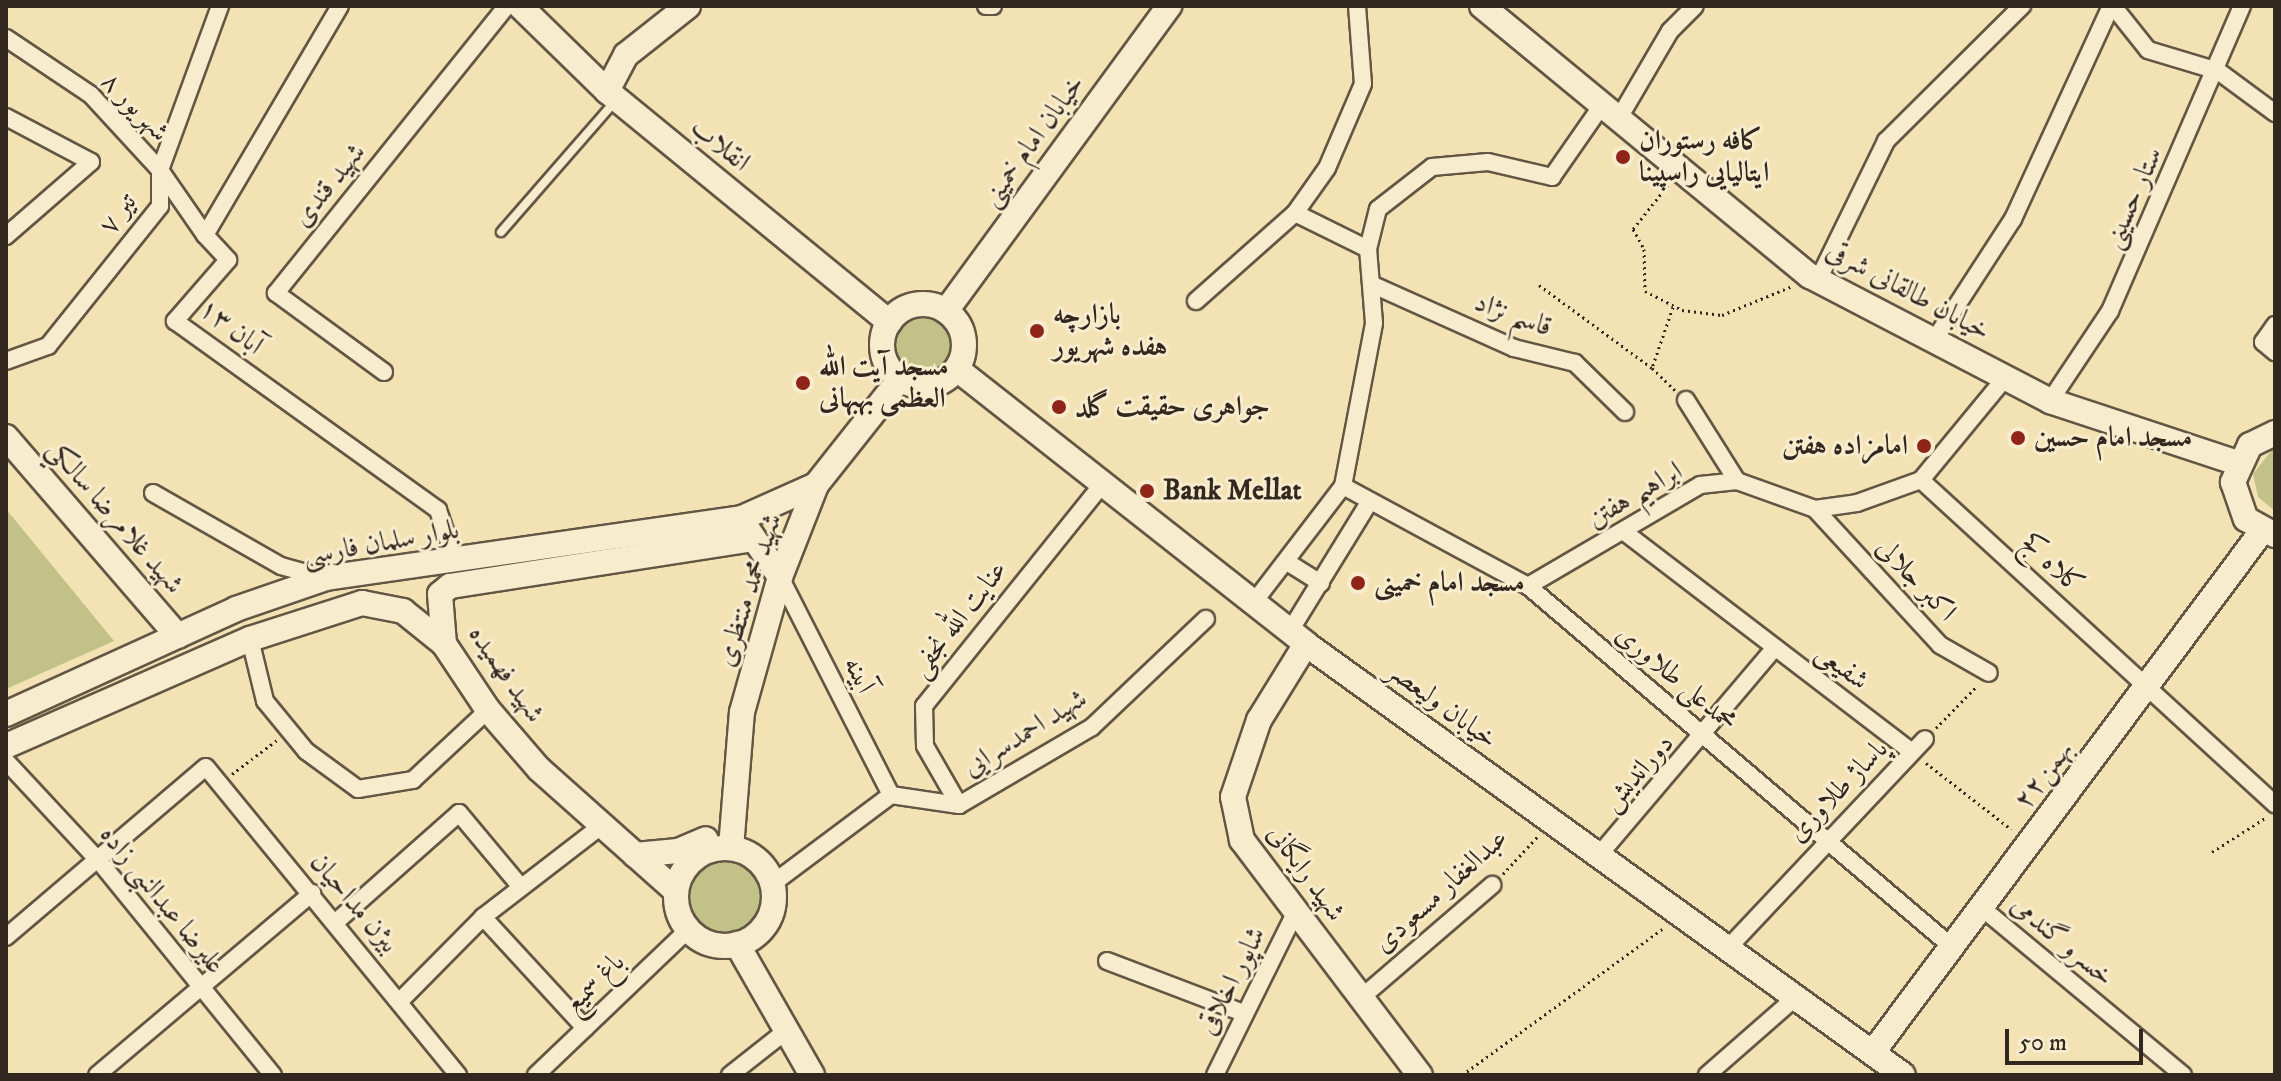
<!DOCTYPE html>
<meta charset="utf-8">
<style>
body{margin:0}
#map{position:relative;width:2281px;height:1081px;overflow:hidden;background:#f3e2b3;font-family:"IM FELL DW Pica",Amiri,serif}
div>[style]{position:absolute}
.green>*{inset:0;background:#c2c188}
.round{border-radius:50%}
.path>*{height:3px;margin-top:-1.5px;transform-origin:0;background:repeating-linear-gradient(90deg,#33281f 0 2px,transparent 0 6px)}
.roads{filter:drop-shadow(2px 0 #635644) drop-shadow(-2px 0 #635644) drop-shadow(0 2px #635644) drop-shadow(0 -2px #635644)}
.lane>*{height:8px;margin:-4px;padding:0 4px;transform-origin:4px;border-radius:4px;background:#f7ecce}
.street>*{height:16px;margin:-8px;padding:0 8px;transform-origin:8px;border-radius:8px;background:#f7ecce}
.secondary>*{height:24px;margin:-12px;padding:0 12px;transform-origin:12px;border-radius:12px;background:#f7ecce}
.secondary>.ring{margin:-12px;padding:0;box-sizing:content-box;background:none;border:24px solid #f7ecce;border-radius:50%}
.dots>*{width:22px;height:22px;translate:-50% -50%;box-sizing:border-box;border:4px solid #f7ecce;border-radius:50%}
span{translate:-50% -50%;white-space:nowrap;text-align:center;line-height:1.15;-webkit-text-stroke:6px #f7ecce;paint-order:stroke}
.street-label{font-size:28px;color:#33281f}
.poi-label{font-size:28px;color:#33281f;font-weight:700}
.left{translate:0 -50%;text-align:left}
.right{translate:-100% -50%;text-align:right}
.frame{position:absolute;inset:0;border:8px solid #33281f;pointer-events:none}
.scale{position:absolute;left:2005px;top:1029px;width:138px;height:36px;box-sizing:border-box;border:4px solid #33281f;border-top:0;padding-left:10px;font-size:24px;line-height:28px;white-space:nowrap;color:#33281f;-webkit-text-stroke:6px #f7ecce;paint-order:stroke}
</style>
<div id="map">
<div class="green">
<div class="round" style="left:889px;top:311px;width:70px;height:70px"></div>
<div style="clip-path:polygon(2275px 446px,2275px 511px,2258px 497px,2253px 474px)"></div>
<div style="clip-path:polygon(6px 509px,114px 641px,6px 689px)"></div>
<div class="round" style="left:687px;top:860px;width:74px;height:74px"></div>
</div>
<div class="path">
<div style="left:1668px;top:185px;width:56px;rotate:128.5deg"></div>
<div style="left:1633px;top:229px;width:23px;rotate:61deg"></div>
<div style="left:1644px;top:249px;width:42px;rotate:88.6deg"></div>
<div style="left:1645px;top:291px;width:42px;rotate:27.2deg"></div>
<div style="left:1682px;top:310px;width:40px;rotate:7.1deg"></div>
<div style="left:1722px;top:315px;width:74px;rotate:-22.4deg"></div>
<div style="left:1539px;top:285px;width:140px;rotate:36.3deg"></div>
<div style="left:1673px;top:307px;width:65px;rotate:109deg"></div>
<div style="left:1652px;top:368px;width:32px;rotate:44deg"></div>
<div style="left:1936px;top:728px;width:60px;rotate:-45.7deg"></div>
<div style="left:1926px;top:763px;width:108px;rotate:37.8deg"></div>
<div style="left:232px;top:774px;width:56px;rotate:-37.1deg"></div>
<div style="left:2212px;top:852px;width:63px;rotate:-32.7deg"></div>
<div style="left:1503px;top:874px;width:53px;rotate:-47.3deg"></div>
<div style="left:1462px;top:1075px;width:248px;rotate:-36.1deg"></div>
</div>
<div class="roads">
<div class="lane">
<div style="left:501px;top:232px;width:175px;rotate:-48.9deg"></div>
</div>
<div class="street">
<div style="left:340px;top:6px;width:266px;rotate:120.5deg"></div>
<div style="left:205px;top:235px;width:34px;rotate:47deg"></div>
<div style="left:228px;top:260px;width:81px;rotate:131deg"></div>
<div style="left:175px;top:321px;width:324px;rotate:35.7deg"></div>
<div style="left:438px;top:510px;width:53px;rotate:71.2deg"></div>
<div style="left:986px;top:6px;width:7px"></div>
<div style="left:1357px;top:6px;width:78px;rotate:85.6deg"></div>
<div style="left:1363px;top:84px;width:91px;rotate:113.2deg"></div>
<div style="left:1327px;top:168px;width:55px;rotate:125.4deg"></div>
<div style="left:1295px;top:213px;width:81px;rotate:26.3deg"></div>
<div style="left:2113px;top:6px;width:56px;rotate:51.5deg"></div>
<div style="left:2148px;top:50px;width:73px;rotate:16.7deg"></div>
<div style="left:2218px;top:71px;width:71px;rotate:36.4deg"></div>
<div style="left:6px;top:38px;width:102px;rotate:33.8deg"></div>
<div style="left:91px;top:95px;width:102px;rotate:47.4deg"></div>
<div style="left:160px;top:170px;width:79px;rotate:55.3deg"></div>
<div style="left:6px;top:117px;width:96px;rotate:27.9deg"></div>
<div style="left:91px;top:162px;width:113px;rotate:139deg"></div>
<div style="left:1619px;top:118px;width:101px;rotate:-59.6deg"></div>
<div style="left:1670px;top:31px;width:35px;rotate:-45deg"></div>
<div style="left:1818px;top:280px;width:155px;rotate:-63.9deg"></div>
<div style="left:1886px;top:141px;width:192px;rotate:-44.8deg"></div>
<div style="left:1371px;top:284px;width:157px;rotate:24.1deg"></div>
<div style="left:1514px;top:348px;width:63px;rotate:13.8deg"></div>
<div style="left:1575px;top:363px;width:70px;rotate:44.4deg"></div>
<div style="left:1196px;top:301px;width:132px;rotate:-41.6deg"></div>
<div style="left:2275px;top:325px;width:21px;rotate:125deg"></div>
<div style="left:2263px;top:342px;width:16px;rotate:40deg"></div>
<div style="left:1935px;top:339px;width:143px;rotate:-57deg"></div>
<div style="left:2013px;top:219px;width:234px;rotate:-65.3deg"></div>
<div style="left:6px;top:361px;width:45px;rotate:-19.7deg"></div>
<div style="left:48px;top:346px;width:179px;rotate:-51.3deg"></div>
<div style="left:160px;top:206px;width:36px;rotate:-90deg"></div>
<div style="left:160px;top:170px;width:175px;rotate:-69.9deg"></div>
<div style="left:384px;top:372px;width:134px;rotate:-143.8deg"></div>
<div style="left:276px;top:293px;width:368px;rotate:-51.2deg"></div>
<div style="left:1686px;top:400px;width:96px;rotate:57.8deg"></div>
<div style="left:2050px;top:401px;width:108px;rotate:-56.3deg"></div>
<div style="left:2110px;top:311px;width:332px;rotate:-66.6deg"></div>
<div style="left:1921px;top:480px;width:480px;rotate:42.5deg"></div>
<div style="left:1343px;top:486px;width:210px;rotate:28.4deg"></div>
<div style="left:1528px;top:586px;width:557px;rotate:40.41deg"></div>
<div style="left:153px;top:493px;width:147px;rotate:29.7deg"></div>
<div style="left:281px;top:566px;width:46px;rotate:15.3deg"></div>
<div style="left:1815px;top:509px;width:185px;rotate:47.4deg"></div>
<div style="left:1940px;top:645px;width:56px;rotate:29.7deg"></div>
<div style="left:1623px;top:531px;width:364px;rotate:37.4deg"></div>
<div style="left:1287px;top:562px;width:40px;rotate:32deg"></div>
<div style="left:780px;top:577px;width:245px;rotate:63deg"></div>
<div style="left:1528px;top:586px;width:199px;rotate:-30.4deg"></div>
<div style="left:1700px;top:485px;width:37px;rotate:-6deg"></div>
<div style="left:1737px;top:481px;width:83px;rotate:19.7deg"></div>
<div style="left:1815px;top:509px;width:42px;rotate:-8.1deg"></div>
<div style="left:1857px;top:503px;width:68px;rotate:-19.8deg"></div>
<div style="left:1921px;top:480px;width:134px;rotate:-50.5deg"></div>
<div style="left:1254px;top:602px;width:146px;rotate:-52.5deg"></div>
<div style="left:1343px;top:486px;width:166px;rotate:-79.2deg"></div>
<div style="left:1374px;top:323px;width:74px;rotate:-94.6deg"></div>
<div style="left:1368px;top:249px;width:41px;rotate:-76deg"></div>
<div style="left:1378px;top:209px;width:68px;rotate:-37.9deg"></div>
<div style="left:1432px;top:167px;width:56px;rotate:-5.1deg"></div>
<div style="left:1488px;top:162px;width:66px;rotate:13.2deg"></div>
<div style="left:1552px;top:177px;width:88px;rotate:-55.2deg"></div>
<div style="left:1290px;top:631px;width:149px;rotate:-58.4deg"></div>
<div style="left:250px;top:639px;width:64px;rotate:76.4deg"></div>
<div style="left:265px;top:701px;width:65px;rotate:50.6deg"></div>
<div style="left:306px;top:751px;width:64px;rotate:36.2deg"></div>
<div style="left:358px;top:789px;width:56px;rotate:-9.3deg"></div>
<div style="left:413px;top:780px;width:103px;rotate:-43deg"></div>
<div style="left:6px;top:761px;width:137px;rotate:47.1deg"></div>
<div style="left:99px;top:861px;width:276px;rotate:50.9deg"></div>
<div style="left:959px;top:805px;width:68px;rotate:-120deg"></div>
<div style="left:925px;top:746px;width:40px;rotate:-91.4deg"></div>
<div style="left:924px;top:706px;width:287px;rotate:-51.2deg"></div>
<div style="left:1599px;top:855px;width:270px;rotate:-49.7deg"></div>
<div style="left:772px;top:884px;width:149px;rotate:-36.8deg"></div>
<div style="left:891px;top:795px;width:69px;rotate:8.4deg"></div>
<div style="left:959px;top:805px;width:154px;rotate:-30.4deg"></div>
<div style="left:1092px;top:727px;width:157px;rotate:-43.5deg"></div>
<div style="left:1982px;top:908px;width:261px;rotate:39.7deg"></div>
<div style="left:483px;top:917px;width:151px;rotate:47.4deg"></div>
<div style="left:337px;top:921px;width:163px;rotate:-41.5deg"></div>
<div style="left:459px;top:813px;width:95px;rotate:50.1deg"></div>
<div style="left:6px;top:937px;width:262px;rotate:-40.4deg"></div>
<div style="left:206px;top:767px;width:398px;rotate:50.7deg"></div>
<div style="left:1728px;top:948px;width:287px;rotate:-46.7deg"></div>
<div style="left:1107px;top:961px;width:146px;rotate:20.9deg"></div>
<div style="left:1362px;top:997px;width:172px;rotate:-40.7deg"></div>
<div style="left:400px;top:1001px;width:118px;rotate:-45.3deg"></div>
<div style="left:483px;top:917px;width:149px;rotate:-37.6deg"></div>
<div style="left:97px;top:1075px;width:282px;rotate:-40.2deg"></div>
<div style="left:536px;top:1075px;width:211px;rotate:-43.7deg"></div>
<div style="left:730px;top:1075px;width:71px;rotate:-38.2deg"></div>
<div style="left:1215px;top:1075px;width:183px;rotate:-63.7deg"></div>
<div style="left:1707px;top:1075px;width:118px;rotate:-41.2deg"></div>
</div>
<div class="secondary">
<div style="left:520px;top:6px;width:122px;rotate:44.3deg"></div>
<div style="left:607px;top:91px;width:365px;rotate:39.3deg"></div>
<div style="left:1482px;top:6px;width:425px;rotate:39.5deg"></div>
<div style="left:1810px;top:276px;width:271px;rotate:27.5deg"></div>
<div style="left:2050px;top:401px;width:198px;rotate:18.3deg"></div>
<div style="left:607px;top:91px;width:41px;rotate:-62.2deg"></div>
<div style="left:626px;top:55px;width:79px;rotate:-38.3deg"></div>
<div class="ring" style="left:882px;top:304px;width:58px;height:58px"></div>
<div style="left:946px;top:311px;width:378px;rotate:-53.8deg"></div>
<div style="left:957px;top:369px;width:444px;rotate:38.2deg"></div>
<div style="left:1306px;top:644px;width:736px;rotate:35.83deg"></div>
<div style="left:2275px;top:433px;width:28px;rotate:154deg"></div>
<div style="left:2250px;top:445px;width:41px;rotate:114.7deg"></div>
<div style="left:2233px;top:482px;width:39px;rotate:71deg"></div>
<div style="left:2246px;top:519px;width:33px;rotate:29deg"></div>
<div style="left:6px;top:437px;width:263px;rotate:49.2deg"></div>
<div style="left:744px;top:524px;width:64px;rotate:55.8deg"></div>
<div style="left:1306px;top:644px;width:89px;rotate:121.7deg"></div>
<div style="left:1259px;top:720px;width:81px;rotate:108.7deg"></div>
<div style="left:1233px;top:797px;width:44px;rotate:78.2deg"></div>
<div style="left:1242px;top:840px;width:295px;rotate:52.9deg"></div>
<div style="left:6px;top:714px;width:253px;rotate:-24.5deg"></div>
<div style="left:236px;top:609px;width:95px;rotate:-19deg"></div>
<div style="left:326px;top:578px;width:420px;rotate:-8.2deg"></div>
<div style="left:742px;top:518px;width:81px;rotate:-24deg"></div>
<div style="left:6px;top:746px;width:266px;rotate:-23.7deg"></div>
<div style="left:250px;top:639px;width:118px;rotate:-17.8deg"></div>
<div style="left:362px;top:603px;width:42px;rotate:11deg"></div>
<div style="left:403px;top:611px;width:53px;rotate:38.8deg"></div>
<div style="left:731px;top:848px;width:136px;rotate:-85.4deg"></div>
<div style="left:742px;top:712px;width:140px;rotate:-74.3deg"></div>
<div style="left:780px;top:577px;width:99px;rotate:-68.6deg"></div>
<div style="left:816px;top:485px;width:135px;rotate:-51.6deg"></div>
<div class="ring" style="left:676px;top:848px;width:74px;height:74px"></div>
<div style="left:635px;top:855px;width:43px;rotate:-5.3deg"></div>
<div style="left:678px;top:851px;width:30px;rotate:-23deg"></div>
<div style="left:676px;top:891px;width:183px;rotate:-138.3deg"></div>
<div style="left:539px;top:769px;width:78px;rotate:-130.8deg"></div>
<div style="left:488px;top:710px;width:79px;rotate:-123.7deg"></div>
<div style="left:444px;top:644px;width:50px;rotate:-94.6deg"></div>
<div style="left:440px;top:594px;width:13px;rotate:-39deg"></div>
<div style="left:450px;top:586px;width:302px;rotate:-8.8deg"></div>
<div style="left:737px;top:944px;width:151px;rotate:60.2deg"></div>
<div style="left:1873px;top:1052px;width:650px;rotate:-53.25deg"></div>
</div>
</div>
<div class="dots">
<div style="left:1623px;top:157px;background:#8f2418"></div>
<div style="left:1037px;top:331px;background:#8f2418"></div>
<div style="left:803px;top:383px;background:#8f2418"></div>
<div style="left:1059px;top:407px;background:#8f2418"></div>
<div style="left:2018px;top:438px;background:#8f2418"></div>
<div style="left:1924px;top:446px;background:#8f2418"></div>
<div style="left:1147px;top:491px;background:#8f2418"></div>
<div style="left:1358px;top:583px;background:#8f2418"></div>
</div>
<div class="street-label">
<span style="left:135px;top:107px;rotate:46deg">۸ شهریور</span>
<span style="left:1033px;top:141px;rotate:-54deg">خیابان امام خمینی</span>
<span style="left:720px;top:145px;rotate:39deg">انقلاب</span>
<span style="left:329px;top:185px;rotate:-51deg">شهید قندی</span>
<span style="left:2133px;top:198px;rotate:-66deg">ستار حسینی</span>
<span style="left:118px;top:214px;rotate:-54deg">۷ تیر</span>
<span style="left:1908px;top:291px;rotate:28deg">خیابان طالقانی شرقی</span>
<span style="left:1513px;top:315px;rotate:20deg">قاسم نژاد</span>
<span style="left:231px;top:327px;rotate:38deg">۱۳ آبان</span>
<span style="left:1635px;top:495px;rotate:-30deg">ابراهیم هفتن</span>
<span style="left:115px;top:517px;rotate:49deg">شهید غلامرضا سالکي</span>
<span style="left:381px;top:543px;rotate:-10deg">بلوار سلمان فارسی</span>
<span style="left:2052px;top:564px;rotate:42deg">کلاه کج</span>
<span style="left:1916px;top:580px;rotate:47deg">اکبر جلالی</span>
<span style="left:749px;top:590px;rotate:-72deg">شهید محمد منتظری</span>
<span style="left:959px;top:619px;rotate:-52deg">عنایت الله نجفی</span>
<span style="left:1842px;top:667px;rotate:37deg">شفیعی</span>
<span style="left:506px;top:674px;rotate:55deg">شهید فهمیده</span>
<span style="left:859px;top:675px;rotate:63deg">آبینه</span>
<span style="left:1676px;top:678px;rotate:40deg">محمدعلی طلاوری</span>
<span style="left:1442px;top:705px;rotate:36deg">خیابان ولیعصر</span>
<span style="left:1025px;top:733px;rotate:-32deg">شهید احمدسرایی</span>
<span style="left:1638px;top:773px;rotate:-48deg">دوراندیش</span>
<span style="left:2044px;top:775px;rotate:-53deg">۲۲بهمن</span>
<span style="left:1838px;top:791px;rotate:-46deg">پاساژ طلاوری</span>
<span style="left:1306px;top:873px;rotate:54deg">شهید رایگانی</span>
<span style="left:1441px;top:891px;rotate:-42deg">عبدالغفار مسعودی</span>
<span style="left:162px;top:900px;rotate:51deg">علیرضا عبدالنبی زاده</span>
<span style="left:354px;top:903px;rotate:50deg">بیژن مداحیان</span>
<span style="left:2062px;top:941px;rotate:40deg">خسرو گندمی</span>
<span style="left:1232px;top:981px;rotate:-63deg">شاپور اخلاقی</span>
<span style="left:594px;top:983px;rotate:-44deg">باغ سمیع</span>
</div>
<div class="poi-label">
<span class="left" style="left:1639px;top:157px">کافه رستوران<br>ایتالیایی راسپینا</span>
<span class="left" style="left:1053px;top:331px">بازارچه<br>هفده شهریور</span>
<span class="left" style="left:819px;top:383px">مسجد آیت الله<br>العظمی بهبهانی</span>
<span class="left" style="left:1075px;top:407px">جواهری حقیقت گلد</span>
<span class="left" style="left:2034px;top:438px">مسجد امام حسین</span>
<span class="right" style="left:1908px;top:446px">امامزاده هفتن</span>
<span class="left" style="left:1163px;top:491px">Bank Mellat</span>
<span class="left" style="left:1374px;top:583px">مسجد امام خمینی</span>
</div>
<div class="frame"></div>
<div class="scale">50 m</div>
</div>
